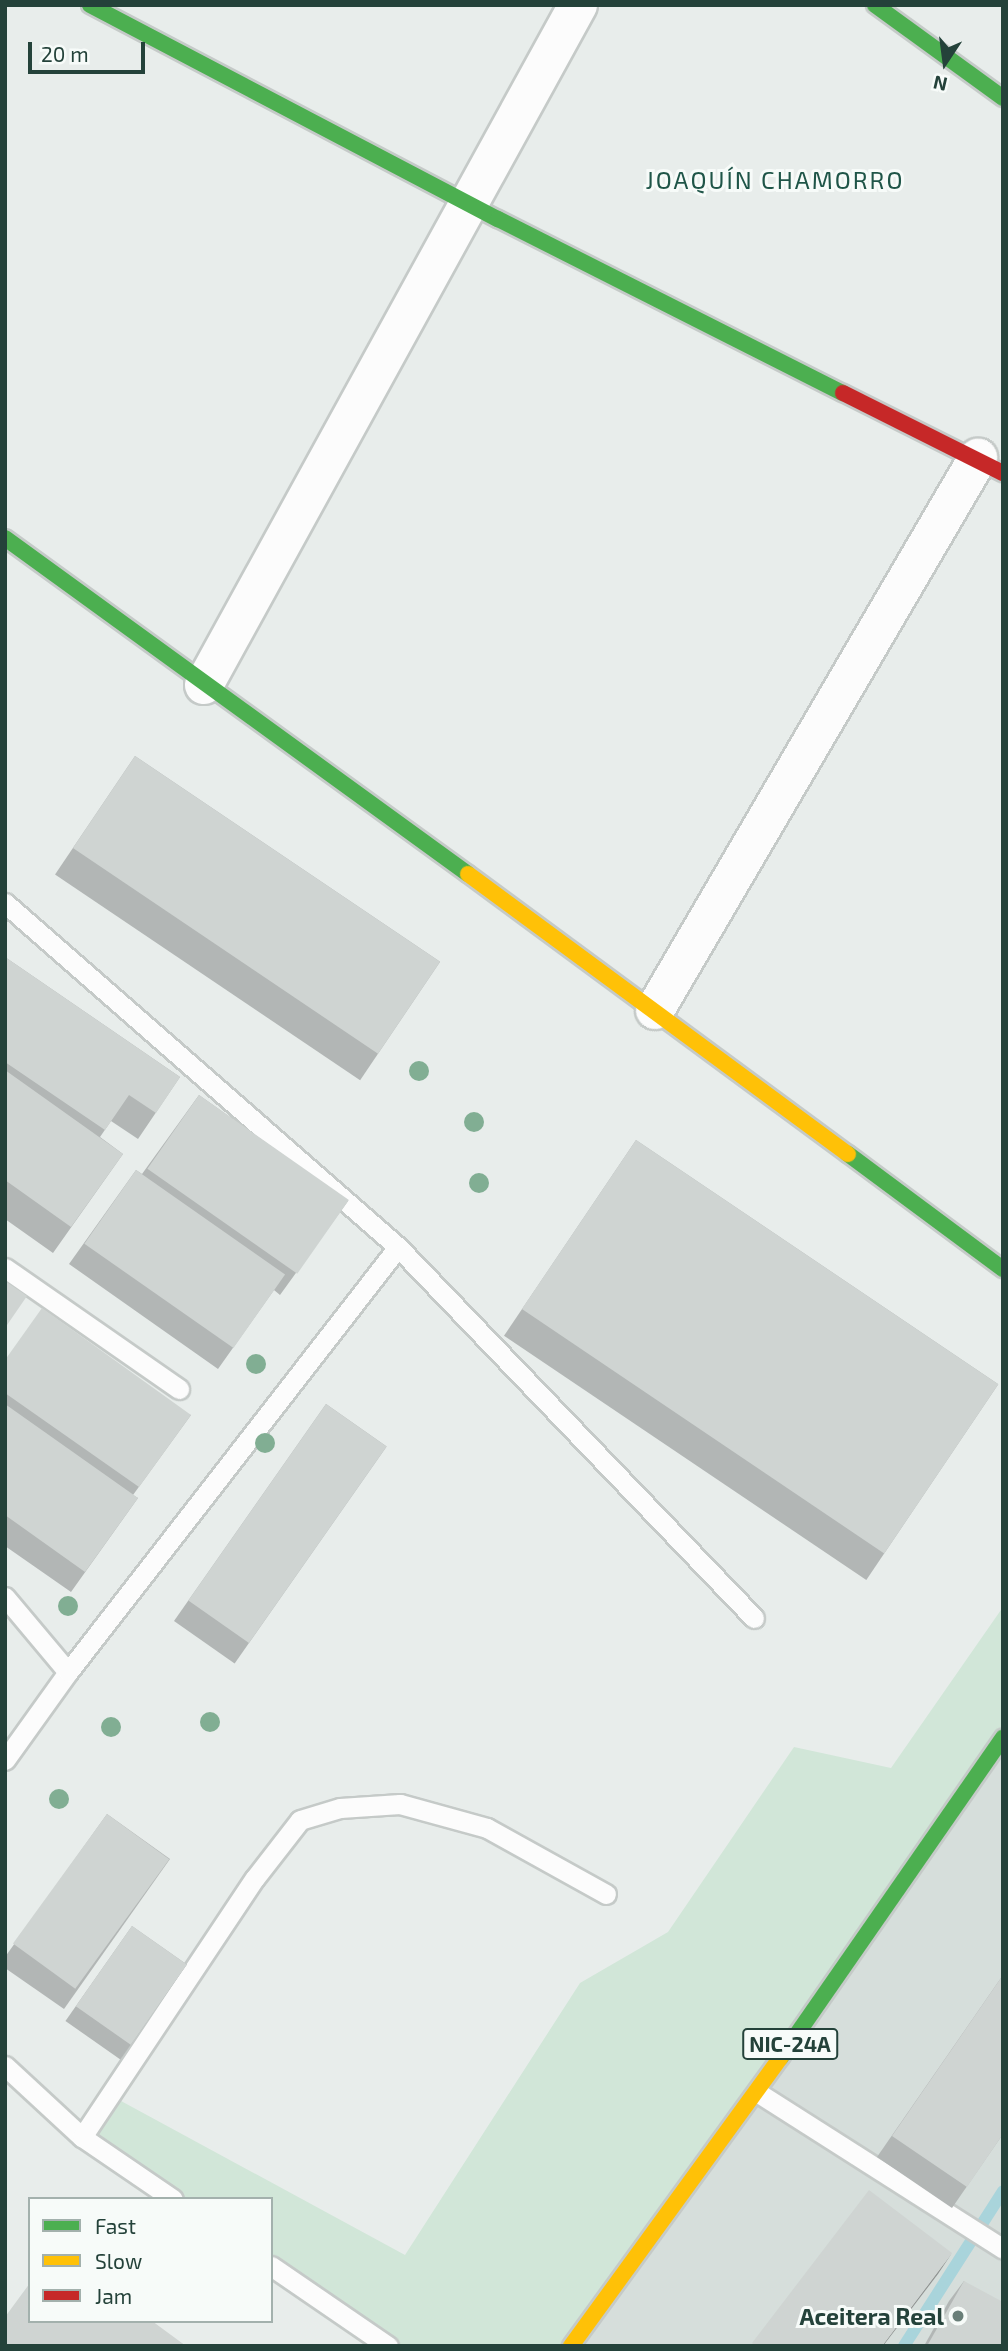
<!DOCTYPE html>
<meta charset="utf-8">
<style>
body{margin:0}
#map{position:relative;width:1008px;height:2351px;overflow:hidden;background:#e8edeb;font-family:"Exo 2",sans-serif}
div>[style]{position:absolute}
.built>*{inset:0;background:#d6dedb}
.green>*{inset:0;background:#d1e6d8}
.stream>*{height:12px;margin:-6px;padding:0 6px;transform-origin:6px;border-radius:6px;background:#a9d4db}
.roads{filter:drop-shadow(2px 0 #c5cac8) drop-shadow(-2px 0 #c5cac8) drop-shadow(0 2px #c5cac8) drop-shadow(0 -2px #c5cac8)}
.lane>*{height:19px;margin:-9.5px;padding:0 9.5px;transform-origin:9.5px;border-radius:9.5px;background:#fcfcfc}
.street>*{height:38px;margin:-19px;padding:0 19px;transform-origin:19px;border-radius:19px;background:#fcfcfc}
.fast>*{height:16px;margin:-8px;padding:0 8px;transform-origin:8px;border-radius:8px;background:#4caf50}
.slow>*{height:16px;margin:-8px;padding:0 8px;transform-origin:8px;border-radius:8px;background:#ffc107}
.jam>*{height:16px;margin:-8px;padding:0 8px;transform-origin:8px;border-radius:8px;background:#c62828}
.trees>*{width:20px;height:20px;margin:-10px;border-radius:50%;background:#81ae93}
.wall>*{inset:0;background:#b2b6b5;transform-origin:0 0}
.shaded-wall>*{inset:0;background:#919493}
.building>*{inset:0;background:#cfd4d2;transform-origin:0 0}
.dots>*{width:19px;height:19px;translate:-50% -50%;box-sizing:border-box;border:4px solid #f7fbf9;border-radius:50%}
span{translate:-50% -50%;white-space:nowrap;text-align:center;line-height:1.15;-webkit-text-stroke:6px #f7fbf9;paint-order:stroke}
.shield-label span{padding:2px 5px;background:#f7fbf9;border:2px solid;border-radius:5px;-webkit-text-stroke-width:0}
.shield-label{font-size:21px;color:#24423a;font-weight:700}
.poi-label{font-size:23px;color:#24423a;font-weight:700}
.right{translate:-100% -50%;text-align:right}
.neighbourhood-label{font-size:24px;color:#1f5548;letter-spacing:2px}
.frame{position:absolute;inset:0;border:7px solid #24423a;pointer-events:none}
.legend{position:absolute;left:28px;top:2197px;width:245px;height:126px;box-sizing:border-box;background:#f7fbf9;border:2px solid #a3b1ad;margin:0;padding:9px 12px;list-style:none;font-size:21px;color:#24423a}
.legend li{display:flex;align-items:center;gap:14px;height:35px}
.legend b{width:35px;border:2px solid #a3b1ad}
.north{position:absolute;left:910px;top:28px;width:70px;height:70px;-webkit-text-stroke:5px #f7fbf9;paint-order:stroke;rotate:193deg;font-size:19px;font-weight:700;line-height:28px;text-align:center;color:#24423a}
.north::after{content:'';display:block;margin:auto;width:24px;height:32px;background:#24423a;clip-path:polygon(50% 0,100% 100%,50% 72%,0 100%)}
.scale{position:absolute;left:28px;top:42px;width:117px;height:32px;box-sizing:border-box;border:4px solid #24423a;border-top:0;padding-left:9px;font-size:21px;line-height:24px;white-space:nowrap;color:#24423a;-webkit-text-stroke:5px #f7fbf9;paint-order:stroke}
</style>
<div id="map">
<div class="built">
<div style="clip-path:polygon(1003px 1740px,1003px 2346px,571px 2346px)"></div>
</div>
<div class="green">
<div style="clip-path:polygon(1003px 1607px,1003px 1737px,569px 2346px,388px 2346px,271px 2266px,271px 2199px,173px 2199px,82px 2137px,110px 2095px,405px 2255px,580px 1983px,668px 1932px,794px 1747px,891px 1768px)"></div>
</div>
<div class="stream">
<div style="left:904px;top:2346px;width:184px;rotate:-57.4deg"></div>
</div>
<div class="roads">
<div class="lane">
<div style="left:5px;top:903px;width:522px;rotate:41.2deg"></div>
<div style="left:398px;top:1247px;width:514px;rotate:46.18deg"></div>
<div style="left:5px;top:1268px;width:212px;rotate:34.8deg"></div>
<div style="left:5px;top:1597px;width:98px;rotate:50deg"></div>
<div style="left:68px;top:1672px;width:108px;rotate:125.6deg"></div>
<div style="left:68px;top:1672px;width:538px;rotate:-52.17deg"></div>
<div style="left:5px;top:2066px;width:105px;rotate:42.7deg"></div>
<div style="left:82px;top:2137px;width:110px;rotate:34.3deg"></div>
<div style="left:757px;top:2092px;width:292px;rotate:32.5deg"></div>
<div style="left:82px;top:2137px;width:311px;rotate:-56.3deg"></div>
<div style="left:255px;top:1878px;width:73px;rotate:-52.2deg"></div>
<div style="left:300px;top:1820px;width:42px;rotate:-16.7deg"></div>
<div style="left:340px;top:1808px;width:60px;rotate:-3.8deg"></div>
<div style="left:400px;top:1804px;width:90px;rotate:15.4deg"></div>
<div style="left:487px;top:1828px;width:136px;rotate:29deg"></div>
<div style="left:271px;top:2266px;width:142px;rotate:34.4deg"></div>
</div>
<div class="street">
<div style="left:204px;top:685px;width:776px;rotate:-61.19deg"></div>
<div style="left:655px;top:1010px;width:640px;rotate:-59.67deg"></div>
</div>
<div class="fast">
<div style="left:90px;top:5px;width:461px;rotate:27.7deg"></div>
<div style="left:498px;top:219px;width:386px;rotate:26.8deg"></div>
<div style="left:875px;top:5px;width:158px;rotate:36deg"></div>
<div style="left:5px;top:538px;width:572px;rotate:35.97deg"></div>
<div style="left:848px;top:1154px;width:193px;rotate:36.6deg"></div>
<div style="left:781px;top:2057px;width:389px;rotate:-55.2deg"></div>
</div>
<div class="slow">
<div style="left:468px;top:874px;width:472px;rotate:36.4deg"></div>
<div style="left:571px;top:2346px;width:357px;rotate:-54deg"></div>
</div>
<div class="jam">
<div style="left:843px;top:393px;width:179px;rotate:26.6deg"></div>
</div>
</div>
<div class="trees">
<div style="left:419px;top:1071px"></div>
<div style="left:474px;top:1122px"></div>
<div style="left:479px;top:1183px"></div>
<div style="left:256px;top:1364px"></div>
<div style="left:265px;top:1443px"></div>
<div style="left:68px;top:1606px"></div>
<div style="left:210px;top:1722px"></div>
<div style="left:111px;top:1727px"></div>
<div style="left:59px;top:1799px"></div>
</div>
<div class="wall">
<div style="left:135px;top:756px;width:368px;height:143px;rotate:34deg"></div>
<div style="clip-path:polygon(5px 957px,180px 1077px,138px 1139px,111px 1121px,100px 1137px,123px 1154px,53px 1253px,5px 1219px)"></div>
<div style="clip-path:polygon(199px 1095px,348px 1201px,280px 1295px,274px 1290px,218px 1369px,69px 1264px,136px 1170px,142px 1174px)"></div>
<div style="left:636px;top:1140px;width:437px;height:236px;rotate:34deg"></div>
<div style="clip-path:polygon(5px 1360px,191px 1415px,133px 1495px,138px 1498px,71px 1592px,5px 1546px)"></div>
<div style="left:326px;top:1404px;width:74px;height:265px;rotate:35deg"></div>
<div style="clip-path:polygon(107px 1814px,170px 1859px,64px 2009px,5px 1968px,5px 1957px)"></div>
<div style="left:132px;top:1926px;width:67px;height:116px;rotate:35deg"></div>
<div style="clip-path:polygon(1003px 1975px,1003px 2134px,952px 2208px,877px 2157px)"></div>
<div style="clip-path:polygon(964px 2281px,1003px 2346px,924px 2346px,949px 2301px)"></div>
</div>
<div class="shaded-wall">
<div style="clip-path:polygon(952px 2253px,938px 2274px,883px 2346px,882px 2346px)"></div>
</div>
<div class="building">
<div style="left:135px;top:756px;width:368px;height:111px;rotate:34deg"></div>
<div style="clip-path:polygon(5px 957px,180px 1077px,156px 1113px,129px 1095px,105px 1130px,5px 1062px)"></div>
<div style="clip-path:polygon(5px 1070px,123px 1154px,71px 1227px,5px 1180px)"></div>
<div style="left:199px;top:1095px;width:183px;height:90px;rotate:35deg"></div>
<div style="left:636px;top:1140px;width:437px;height:204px;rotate:34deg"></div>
<div style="left:136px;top:1170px;width:182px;height:90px;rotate:35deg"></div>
<div style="clip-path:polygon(5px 1281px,27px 1296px,5px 1328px)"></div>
<div style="clip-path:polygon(42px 1308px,191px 1415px,139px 1487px,5px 1393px,5px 1360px)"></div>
<div style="clip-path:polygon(5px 1404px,138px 1498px,85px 1572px,5px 1515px)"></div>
<div style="left:326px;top:1404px;width:74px;height:240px;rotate:35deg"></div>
<div style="left:107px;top:1814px;width:77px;height:160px;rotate:36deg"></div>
<div style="left:132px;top:1926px;width:67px;height:98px;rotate:35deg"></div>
<div style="clip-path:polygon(1003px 1975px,1003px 2134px,967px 2187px,892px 2136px)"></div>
<div style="clip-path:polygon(869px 2190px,952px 2253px,882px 2346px,755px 2346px,752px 2343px)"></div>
<div style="clip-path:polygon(964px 2281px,1003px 2302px,1003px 2346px,927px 2346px)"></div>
<div style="clip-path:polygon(30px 2283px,30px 2321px,152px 2321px,186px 2346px,5px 2346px,5px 2317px)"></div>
</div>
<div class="dots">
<div style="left:958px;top:2316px;background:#697e78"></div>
</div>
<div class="shield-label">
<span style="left:790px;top:2044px">NIC-24A</span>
</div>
<div class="poi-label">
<span class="right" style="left:944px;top:2316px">Aceitera Real</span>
</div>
<div class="neighbourhood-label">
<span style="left:775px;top:180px">JOAQUÍN CHAMORRO</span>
</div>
<div class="frame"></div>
<ul class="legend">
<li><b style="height:9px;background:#4caf50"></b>Fast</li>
<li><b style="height:9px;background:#ffc107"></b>Slow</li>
<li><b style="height:9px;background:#c62828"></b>Jam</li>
</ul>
<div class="north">N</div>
<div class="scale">20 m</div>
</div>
